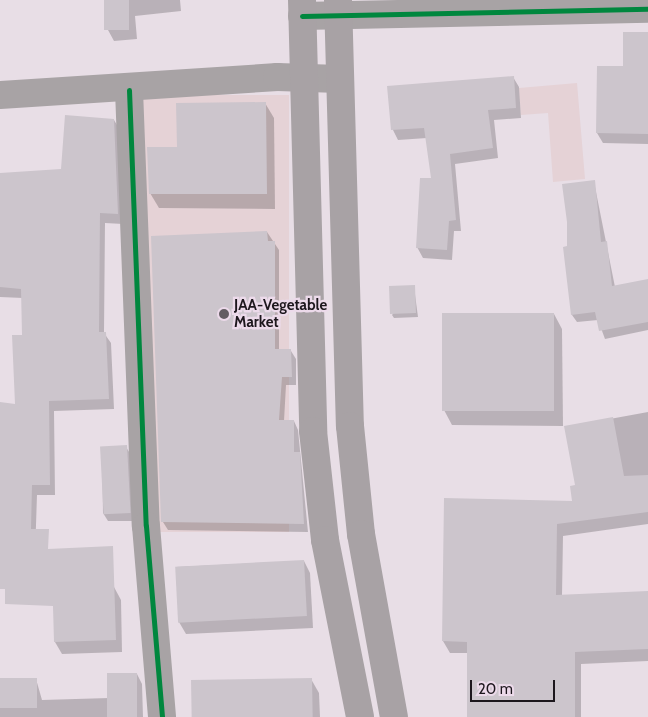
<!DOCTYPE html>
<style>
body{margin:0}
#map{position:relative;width:648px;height:717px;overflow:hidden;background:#e8dee6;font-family:Cabin,sans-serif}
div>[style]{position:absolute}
.commercial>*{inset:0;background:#e5d2d6;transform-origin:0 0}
.shadow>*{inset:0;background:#0003}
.building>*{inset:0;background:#ccc5cc;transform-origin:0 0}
.minor>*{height:28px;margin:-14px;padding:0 14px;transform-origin:14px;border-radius:14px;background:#a8a3a5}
.secondary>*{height:28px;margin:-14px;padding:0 14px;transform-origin:14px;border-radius:14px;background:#a8a2a5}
.cycleway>*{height:5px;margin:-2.5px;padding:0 2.5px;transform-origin:2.5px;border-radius:2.5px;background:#00873e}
.dots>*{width:14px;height:14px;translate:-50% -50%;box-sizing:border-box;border:2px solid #ecdaea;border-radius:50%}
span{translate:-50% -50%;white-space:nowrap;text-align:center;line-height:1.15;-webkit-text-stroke:4.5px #ecdaea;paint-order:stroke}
.poi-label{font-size:15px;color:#1d171d;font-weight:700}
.left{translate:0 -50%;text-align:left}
.scale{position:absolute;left:470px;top:680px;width:85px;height:22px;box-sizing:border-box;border:2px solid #1d171d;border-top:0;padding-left:6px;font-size:15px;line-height:18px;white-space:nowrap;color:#1d171d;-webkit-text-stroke:4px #ecdaea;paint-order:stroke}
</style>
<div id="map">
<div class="commercial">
<div style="clip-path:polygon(577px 83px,585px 179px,553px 182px,548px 113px,521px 115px,519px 88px)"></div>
<div style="left:138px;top:95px;width:151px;height:437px"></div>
</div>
<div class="shadow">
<div style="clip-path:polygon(106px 0,180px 0,181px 11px,135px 16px,137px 39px,114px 41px,108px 30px)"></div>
<div style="clip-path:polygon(648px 34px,648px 144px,603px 143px,597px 133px)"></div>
<div style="clip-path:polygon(513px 77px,519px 87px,521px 118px,494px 120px,498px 158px,455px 164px,461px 231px,454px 231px,452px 260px,423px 258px,417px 247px,432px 180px,427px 138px,398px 140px,393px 130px,389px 88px)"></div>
<div style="clip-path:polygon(265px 103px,274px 118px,275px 209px,159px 208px,150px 193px,178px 148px)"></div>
<div style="clip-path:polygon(114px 120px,120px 130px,123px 224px,105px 223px,104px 333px,111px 343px,114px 409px,54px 411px,55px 495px,37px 495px,35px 556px,0 554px,0 404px,16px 405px,23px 336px,23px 298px,0 297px,0 174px,62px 170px)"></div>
<div style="clip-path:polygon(594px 182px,615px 287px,648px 281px,648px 330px,605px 339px,598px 320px,577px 322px,572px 315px,568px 247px)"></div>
<div style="clip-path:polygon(267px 232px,279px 250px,279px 351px,291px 351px,296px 359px,296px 385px,286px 385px,284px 421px,294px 421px,298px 430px,308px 532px,168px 530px,163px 522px)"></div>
<div style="clip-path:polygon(414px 287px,418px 317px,394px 318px,392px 315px)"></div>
<div style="clip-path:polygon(554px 314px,562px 329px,563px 426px,452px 425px,444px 410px)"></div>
<div style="clip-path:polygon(648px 412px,648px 524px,563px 536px,562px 596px,648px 592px,648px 661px,581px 664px,581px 717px,469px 717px,468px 653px,450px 653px,443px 641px,573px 502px,577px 486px,566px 427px)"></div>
<div style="clip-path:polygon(102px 447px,126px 447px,131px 455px,134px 521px,108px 521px,103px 513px)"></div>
<div style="clip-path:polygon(304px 561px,310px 573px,313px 628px,186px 634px,179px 622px,176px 567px)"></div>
<div style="clip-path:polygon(53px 587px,114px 587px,121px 600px,122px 652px,62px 654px,55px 642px)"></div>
<div style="clip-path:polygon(137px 674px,142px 684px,143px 717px,0 717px,0 680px,36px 679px,42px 700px,109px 698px)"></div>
<div style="clip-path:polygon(311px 679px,319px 693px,320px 717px,193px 717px)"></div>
</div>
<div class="building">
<div style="left:104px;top:0;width:25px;height:30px"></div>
<div style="clip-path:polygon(623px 32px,648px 32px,648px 134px,596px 133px,597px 66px,623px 66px)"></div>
<div style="clip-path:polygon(514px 76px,516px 108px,488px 110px,493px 148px,450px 154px,456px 220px,449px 221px,447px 250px,416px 248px,420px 178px,431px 178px,424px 128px,391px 130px,387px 86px)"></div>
<div style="clip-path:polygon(266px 102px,267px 194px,149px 194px,147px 147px,177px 147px,176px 103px)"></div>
<div style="clip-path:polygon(65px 115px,114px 119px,118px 214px,100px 213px,99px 332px,106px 332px,109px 399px,49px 401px,50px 485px,32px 485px,31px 529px,49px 529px,48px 549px,113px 546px,116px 640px,54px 642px,53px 606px,5px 604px,5px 589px,0 589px,0 402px,15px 404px,12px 335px,22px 335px,21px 289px,0 287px,0 173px,61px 169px)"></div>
<div style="clip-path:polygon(595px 180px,601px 242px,607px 241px,612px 286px,648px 279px,648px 322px,599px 331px,595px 312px,571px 315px,563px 247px,567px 246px,567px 222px,562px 184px)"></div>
<div style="clip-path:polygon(267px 231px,268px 241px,275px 241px,275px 349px,291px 349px,292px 377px,282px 377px,279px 420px,294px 420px,294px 452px,300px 452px,304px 524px,161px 522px,151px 236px)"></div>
<div style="left:415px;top:285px;width:28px;height:26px;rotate:88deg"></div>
<div style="left:442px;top:313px;width:112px;height:98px"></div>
<div style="clip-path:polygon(613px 417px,624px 476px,648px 475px,648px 512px,557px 524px,556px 595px,648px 591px,648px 649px,575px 652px,575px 717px,467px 717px,467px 642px,442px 641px,444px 498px,572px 501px,570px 486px,575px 485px,564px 426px)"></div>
<div style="left:127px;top:445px;width:68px;height:27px;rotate:87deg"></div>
<div style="left:304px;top:560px;width:56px;height:129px;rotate:87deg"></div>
<div style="left:107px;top:673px;width:30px;height:44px"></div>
<div style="left:37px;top:678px;width:30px;height:37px;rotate:90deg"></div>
<div style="left:312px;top:678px;width:39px;height:121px;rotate:89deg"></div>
</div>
<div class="minor">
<div style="left:302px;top:16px;width:346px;rotate:-1.2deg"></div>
<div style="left:129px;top:90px;width:436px;rotate:87.8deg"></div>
<div style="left:146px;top:526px;width:192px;rotate:85.2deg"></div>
<div style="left:0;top:95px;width:278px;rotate:-3.7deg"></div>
<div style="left:277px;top:77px;width:63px;rotate:1.8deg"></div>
</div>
<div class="secondary">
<div style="left:302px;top:0;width:431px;rotate:88.5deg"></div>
<div style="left:313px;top:431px;width:110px;rotate:83.7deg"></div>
<div style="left:325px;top:540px;width:180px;rotate:78.8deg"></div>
<div style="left:338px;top:0;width:426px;rotate:88.4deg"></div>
<div style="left:350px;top:426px;width:109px;rotate:84.2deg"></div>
<div style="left:361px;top:534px;width:186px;rotate:79.8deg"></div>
</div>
<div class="cycleway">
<div style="left:302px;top:16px;width:346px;rotate:-1.2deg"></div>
<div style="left:129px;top:90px;width:436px;rotate:87.8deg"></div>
<div style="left:146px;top:526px;width:192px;rotate:85.2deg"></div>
</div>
<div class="dots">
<div style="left:224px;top:314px;background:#645d63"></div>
</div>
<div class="poi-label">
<span class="left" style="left:234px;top:314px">JAA-Vegetable<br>Market</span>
</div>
<div class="scale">20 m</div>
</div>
